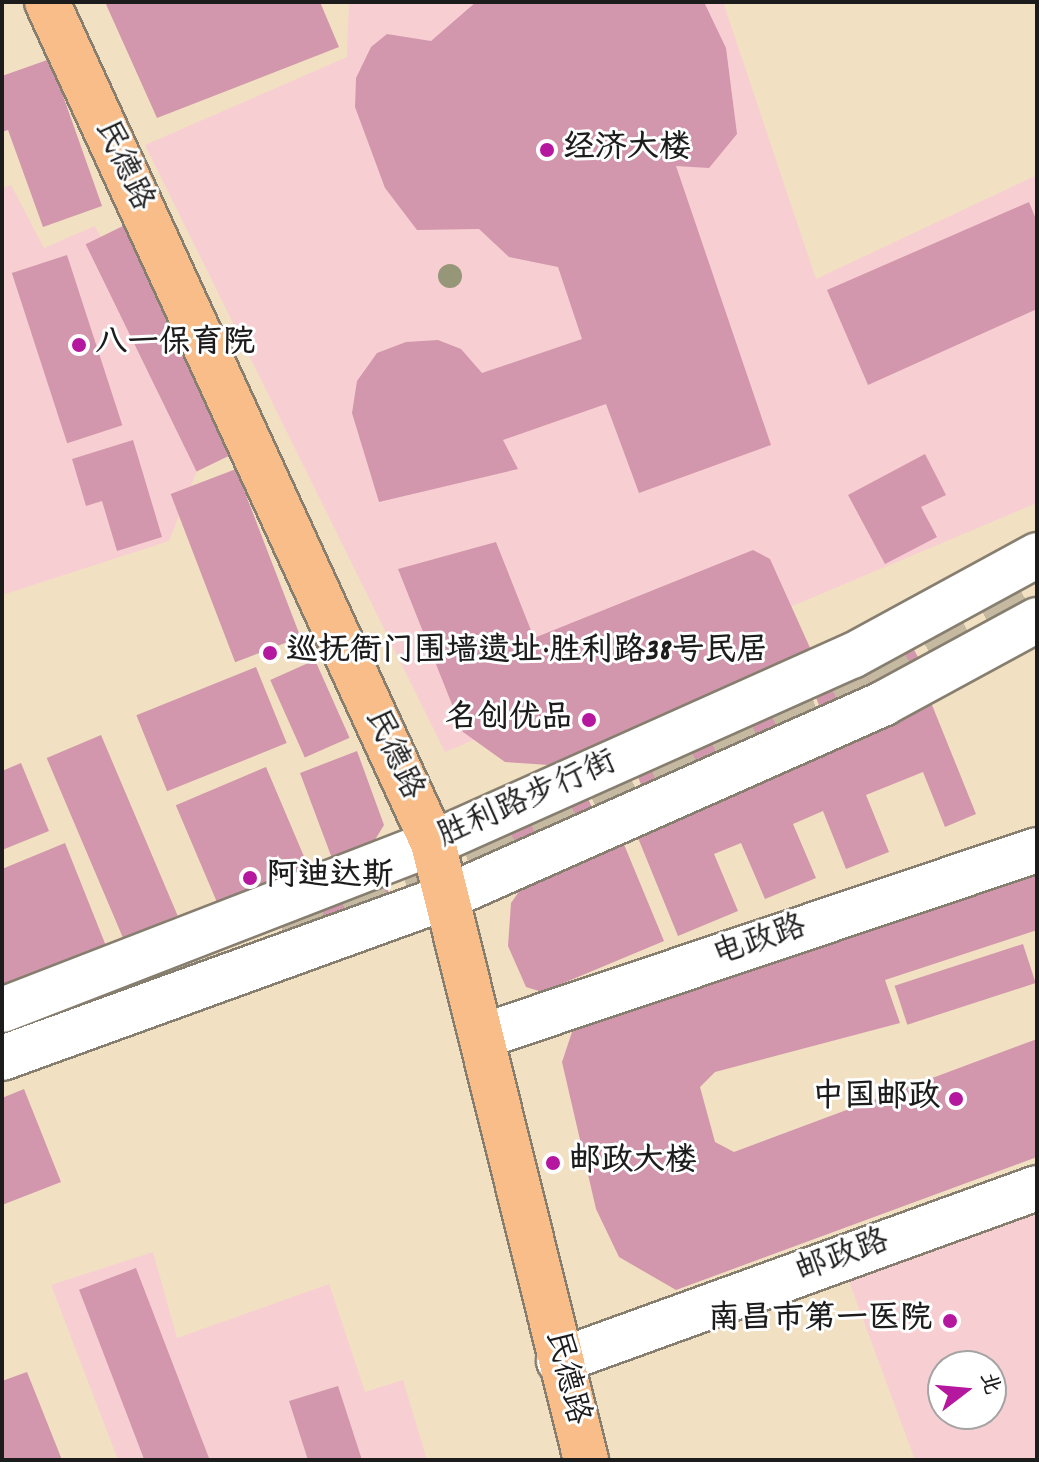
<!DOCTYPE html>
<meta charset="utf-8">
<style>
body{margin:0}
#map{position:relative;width:1039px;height:1462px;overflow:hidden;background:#f1e0c2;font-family:Dekko,"LXGW WenKai TC",sans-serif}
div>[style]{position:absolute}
.built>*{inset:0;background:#f7cfd2}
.building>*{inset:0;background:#d297ac;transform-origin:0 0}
.minor-tunnel>*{height:44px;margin-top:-22px;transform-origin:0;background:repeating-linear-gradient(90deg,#c6b9a1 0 44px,transparent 0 66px)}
.roads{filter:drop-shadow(2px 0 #867e6f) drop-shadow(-2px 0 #867e6f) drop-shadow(0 2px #867e6f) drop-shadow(0 -2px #867e6f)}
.minor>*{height:44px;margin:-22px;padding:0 22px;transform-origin:22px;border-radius:22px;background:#fff}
.major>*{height:44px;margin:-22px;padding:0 22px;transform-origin:22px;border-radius:22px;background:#f8bd89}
.trees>*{width:24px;height:24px;margin:-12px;border-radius:50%;background:#969779}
.dots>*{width:22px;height:22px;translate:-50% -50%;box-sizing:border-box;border:4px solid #fff;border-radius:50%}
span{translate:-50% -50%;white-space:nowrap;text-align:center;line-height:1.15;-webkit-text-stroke:6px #fff;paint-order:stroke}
.poi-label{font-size:32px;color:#1c1c1c;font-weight:700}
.left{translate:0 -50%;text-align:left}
.right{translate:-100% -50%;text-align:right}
.street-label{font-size:32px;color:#1c1c1c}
.frame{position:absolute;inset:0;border:4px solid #1c1c1c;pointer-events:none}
.north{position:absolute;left:927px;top:1350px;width:80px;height:80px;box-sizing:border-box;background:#fff;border:2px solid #a4a4a4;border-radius:50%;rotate:74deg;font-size:22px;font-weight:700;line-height:32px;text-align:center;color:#1c1c1c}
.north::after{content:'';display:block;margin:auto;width:28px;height:36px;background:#b5179e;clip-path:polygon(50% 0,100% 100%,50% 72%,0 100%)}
</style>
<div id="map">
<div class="built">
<div style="clip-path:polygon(349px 2px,723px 2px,816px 279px,1037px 175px,1037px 503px,445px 752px,145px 145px,347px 57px)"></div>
<div style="clip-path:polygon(11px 185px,44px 248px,95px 226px,208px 443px,169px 541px,2px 595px,2px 188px)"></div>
<div style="clip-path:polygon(evenodd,1037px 1206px,1037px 1460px,915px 1460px,847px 1276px,1037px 1206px,943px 1366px,991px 1366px,991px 1414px,943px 1414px,943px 1366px)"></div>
<div style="clip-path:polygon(153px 1252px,177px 1338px,329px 1284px,365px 1392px,403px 1380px,427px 1460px,118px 1460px,51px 1285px)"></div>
</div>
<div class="building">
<div style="clip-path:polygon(105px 2px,320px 2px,339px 47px,157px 118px)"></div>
<div style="clip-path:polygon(476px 2px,704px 2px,726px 48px,737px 134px,709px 168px,676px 166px,771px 445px,639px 493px,606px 404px,503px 440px,518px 469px,379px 502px,352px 413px,357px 381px,377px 353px,406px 342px,438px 340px,461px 349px,482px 373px,582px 339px,558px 267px,509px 257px,479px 229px,417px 230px,385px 188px,355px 107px,356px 78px,371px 47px,387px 34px,431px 41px)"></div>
<div style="clip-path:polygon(50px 59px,102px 206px,43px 227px,8px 130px,2px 132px,2px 76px)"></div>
<div style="clip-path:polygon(1029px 202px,1037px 222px,1037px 309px,868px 385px,827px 290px)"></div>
<div style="left:127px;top:224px;width:253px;height:46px;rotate:64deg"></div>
<div style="left:67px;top:255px;width:179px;height:58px;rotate:72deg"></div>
<div style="clip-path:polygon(133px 440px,162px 537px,117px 551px,102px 501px,86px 506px,72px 459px)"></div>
<div style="clip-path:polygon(925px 454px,946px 495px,921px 507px,937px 537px,885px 564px,848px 495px)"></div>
<div style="left:236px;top:469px;width:180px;height:70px;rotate:69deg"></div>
<div style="clip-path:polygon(496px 542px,534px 638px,753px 550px,770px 559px,811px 650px,564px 766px,505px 762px,463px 732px,398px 569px)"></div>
<div style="clip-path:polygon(905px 633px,919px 659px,887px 685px,873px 659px,862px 666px,876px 692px,857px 703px,838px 669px)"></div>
<div style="left:315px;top:660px;width:85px;height:49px;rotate:66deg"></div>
<div style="left:256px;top:667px;width:82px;height:129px;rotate:68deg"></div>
<div style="left:831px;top:676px;width:27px;height:22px;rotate:68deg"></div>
<div style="clip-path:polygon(930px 700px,976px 814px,945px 827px,923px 772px,866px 795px,889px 852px,846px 869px,823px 811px,793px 824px,816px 878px,765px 899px,741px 843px,714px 854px,738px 911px,678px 936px,636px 833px)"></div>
<div style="clip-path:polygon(809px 701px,816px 712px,694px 773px,687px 754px)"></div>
<div style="left:101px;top:735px;width:196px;height:59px;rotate:67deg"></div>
<div style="clip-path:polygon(357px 751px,384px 825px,370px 848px,333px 861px,300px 773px)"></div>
<div style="left:658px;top:757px;width:35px;height:26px;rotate:68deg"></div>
<div style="clip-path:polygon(21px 763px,49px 831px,2px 850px,2px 771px)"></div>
<div style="left:266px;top:767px;width:122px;height:98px;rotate:67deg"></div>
<div style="left:583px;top:788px;width:38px;height:85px;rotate:65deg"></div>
<div style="clip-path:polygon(618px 830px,664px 941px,542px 992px,526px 987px,508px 946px,511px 903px,540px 862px)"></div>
<div style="clip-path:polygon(65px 843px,108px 951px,2px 993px,2px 869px)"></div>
<div style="clip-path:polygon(1037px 863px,1037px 930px,885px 980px,900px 1023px,715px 1072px,700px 1087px,715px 1142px,734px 1152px,1037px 1039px,1037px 1157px,676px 1290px,619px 1257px,596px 1209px,562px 1062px,573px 1029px)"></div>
<div style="left:383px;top:876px;width:36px;height:87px;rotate:71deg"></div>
<div style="left:1023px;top:944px;width:41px;height:135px;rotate:72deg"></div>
<div style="clip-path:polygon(24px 1089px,61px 1182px,2px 1205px,2px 1098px)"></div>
<div style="left:136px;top:1268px;width:206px;height:61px;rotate:69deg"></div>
<div style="clip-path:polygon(27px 1372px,62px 1460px,2px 1460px,2px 1381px)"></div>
<div style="clip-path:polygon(338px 1386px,362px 1460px,308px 1460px,289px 1401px)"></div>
</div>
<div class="minor-tunnel">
<div style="left:280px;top:924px;width:205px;rotate:-19.4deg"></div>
<div style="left:473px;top:856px;width:433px;rotate:-24.3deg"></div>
<div style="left:868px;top:678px;width:191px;rotate:-27.8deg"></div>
</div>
<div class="roads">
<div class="minor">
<div style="left:2px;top:1010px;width:462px;rotate:-21.2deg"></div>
<div style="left:433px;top:843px;width:459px;rotate:-24.1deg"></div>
<div style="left:852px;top:656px;width:211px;rotate:-28.6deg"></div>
<div style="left:483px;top:1036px;width:584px;rotate:-18.56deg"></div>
<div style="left:2px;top:1058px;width:473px;rotate:-19.9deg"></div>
<div style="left:447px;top:897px;width:478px;rotate:-23.9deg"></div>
<div style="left:884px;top:703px;width:174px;rotate:-28.5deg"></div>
<div style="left:559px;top:1361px;width:508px;rotate:-19.9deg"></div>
</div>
<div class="major">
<div style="left:47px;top:2px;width:925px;rotate:65.35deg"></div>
<div style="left:433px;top:843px;width:636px;rotate:76.07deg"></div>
</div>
</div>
<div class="trees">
<div style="left:450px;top:276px"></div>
</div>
<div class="dots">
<div style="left:547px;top:150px;background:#b5179e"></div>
<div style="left:79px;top:345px;background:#b5179e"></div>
<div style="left:270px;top:653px;background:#b5179e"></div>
<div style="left:589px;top:720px;background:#b5179e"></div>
<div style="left:250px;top:878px;background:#b5179e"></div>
<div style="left:956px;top:1099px;background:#b5179e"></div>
<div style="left:553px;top:1163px;background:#b5179e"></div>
<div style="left:950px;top:1321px;background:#b5179e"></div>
</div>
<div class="poi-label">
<span class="left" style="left:563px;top:150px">经济大楼</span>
<span class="left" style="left:95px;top:345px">八一保育院</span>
<span class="left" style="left:286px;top:653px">巡抚衙门围墙遗址·胜利路38号民居</span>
<span class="right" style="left:573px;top:720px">名创优品</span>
<span class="left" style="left:266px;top:878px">阿迪达斯</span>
<span class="right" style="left:940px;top:1099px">中国邮政</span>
<span class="left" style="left:569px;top:1163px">邮政大楼</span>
<span class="right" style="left:932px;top:1321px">南昌市第一医院</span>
</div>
<div class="street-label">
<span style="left:122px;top:166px;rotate:65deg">民德路</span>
<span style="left:392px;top:755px;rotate:65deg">民德路</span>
<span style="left:528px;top:801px;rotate:-24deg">胜利路步行街</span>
<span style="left:760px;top:943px;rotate:-19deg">电政路</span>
<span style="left:843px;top:1258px;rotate:-20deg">邮政路</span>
<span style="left:565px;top:1378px;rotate:76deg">民德路</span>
</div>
<div class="frame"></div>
<div class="north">北</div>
</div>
